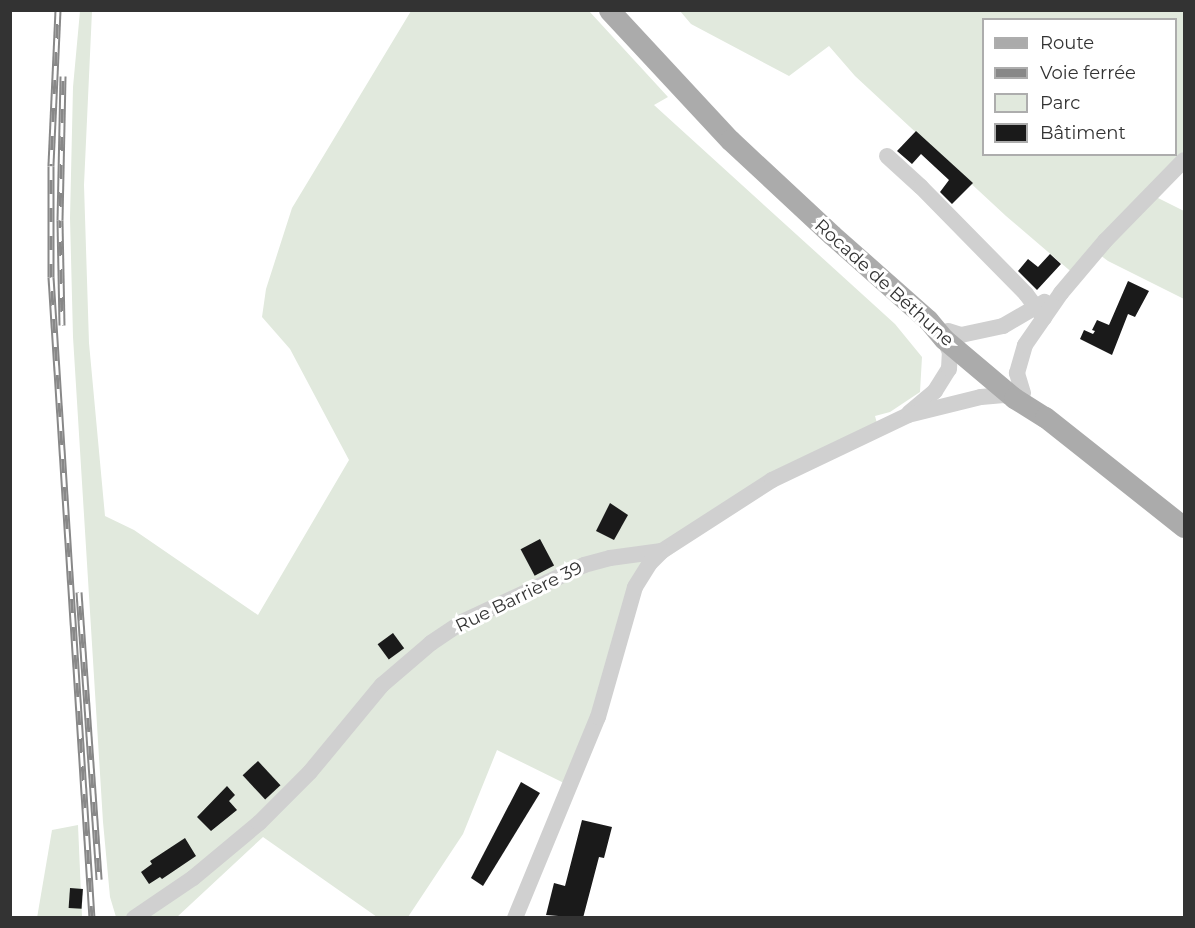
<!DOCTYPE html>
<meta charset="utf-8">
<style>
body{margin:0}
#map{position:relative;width:1195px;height:928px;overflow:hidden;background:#fff;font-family:Montserrat,sans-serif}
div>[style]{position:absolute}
.green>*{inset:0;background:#e1e9dd}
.building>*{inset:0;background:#1a1a1a;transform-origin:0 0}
.minor>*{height:16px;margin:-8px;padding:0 8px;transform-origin:8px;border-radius:8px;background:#d0d0d0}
.major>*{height:21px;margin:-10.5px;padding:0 10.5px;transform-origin:10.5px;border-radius:10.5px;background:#ababab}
.rail>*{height:7px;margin-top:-3.5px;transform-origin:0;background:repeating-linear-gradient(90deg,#fff 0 14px,#888 0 28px);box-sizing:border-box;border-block:2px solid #888}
span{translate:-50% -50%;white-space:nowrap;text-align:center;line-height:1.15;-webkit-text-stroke:6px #fff;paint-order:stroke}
.street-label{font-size:18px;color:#333}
.frame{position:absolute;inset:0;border:12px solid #333;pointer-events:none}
.legend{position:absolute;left:982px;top:18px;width:195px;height:138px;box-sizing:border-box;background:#fff;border:2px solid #adadad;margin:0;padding:8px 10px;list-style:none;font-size:18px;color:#333}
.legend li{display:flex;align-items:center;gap:12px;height:30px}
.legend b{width:30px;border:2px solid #adadad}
</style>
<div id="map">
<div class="green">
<div style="clip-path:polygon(80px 11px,92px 11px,84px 185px,89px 343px,105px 516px,134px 530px,258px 615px,349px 460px,290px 349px,262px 317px,266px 289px,292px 208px,411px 11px,589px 11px,668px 97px,654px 105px,895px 324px,922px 357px,920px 392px,890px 412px,875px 416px,878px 427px,803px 463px,643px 574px,570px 786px,497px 750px,463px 834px,408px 917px,377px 917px,263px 837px,177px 917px,116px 917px,110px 897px,103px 822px,73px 337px,70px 218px,73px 87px)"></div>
<div style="clip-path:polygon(evenodd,680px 11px,1184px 11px,1184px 160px,1150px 194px,1184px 211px,1184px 299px,1108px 261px,1096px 252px,1075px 275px,1006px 216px,855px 76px,829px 46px,789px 76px,691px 24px,680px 11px,984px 20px,1176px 20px,1176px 154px,984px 154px,984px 20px)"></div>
<div style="clip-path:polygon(78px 825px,82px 917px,37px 918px,52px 830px)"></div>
</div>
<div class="building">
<div style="clip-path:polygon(916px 131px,973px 183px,952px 204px,940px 192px,949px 180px,921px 154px,912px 164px,897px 151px)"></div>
<div style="clip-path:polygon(1050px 254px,1061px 264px,1037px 290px,1018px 271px,1028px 259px,1038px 267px)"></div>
<div style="clip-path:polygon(1128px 281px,1149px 291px,1135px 317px,1128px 314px,1112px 355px,1080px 339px,1084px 330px,1093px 334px,1095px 331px,1092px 330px,1097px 320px,1109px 325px)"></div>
<div style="clip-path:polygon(610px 503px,628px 515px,614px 540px,596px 531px)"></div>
<div style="left:540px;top:539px;width:30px;height:22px;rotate:62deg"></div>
<div style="left:393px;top:633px;width:19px;height:19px;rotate:54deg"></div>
<div style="left:258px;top:761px;width:33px;height:21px;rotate:47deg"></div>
<div style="clip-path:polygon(521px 782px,540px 793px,483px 886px,471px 878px)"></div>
<div style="clip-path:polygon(227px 786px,235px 795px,229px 801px,237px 810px,211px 831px,197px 817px)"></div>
<div style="clip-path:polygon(582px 820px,612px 827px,604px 858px,599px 857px,583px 918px,546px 915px,554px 883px,565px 886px)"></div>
<div style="clip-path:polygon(185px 838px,196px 856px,162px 879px,160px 877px,149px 884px,141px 872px,152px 864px,150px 861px)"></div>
<div style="left:70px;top:888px;width:13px;height:20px;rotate:4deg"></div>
</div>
<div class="minor">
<div style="left:887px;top:156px;width:46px;rotate:42.4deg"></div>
<div style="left:921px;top:187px;width:150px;rotate:45.5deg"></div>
<div style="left:1026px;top:294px;width:30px;rotate:53deg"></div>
<div style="left:948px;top:331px;width:14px;rotate:17deg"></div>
<div style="left:961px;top:335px;width:43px;rotate:-12.1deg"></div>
<div style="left:1003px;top:326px;width:48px;rotate:-30.3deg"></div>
<div style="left:1023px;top:393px;width:21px;rotate:-107deg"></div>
<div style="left:1017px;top:373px;width:29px;rotate:-74deg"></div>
<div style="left:1025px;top:345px;width:63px;rotate:-55.3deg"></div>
<div style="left:1061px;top:293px;width:68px;rotate:-49.8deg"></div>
<div style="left:1105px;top:241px;width:113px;rotate:-45.7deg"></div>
<div style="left:909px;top:413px;width:34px;rotate:-40deg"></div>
<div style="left:935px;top:391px;width:26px;rotate:-58deg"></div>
<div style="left:949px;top:369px;width:17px;rotate:-87deg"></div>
<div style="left:950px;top:352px;width:14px;rotate:-115deg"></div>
<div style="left:134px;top:918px;width:71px;rotate:-34.1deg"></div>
<div style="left:193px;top:878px;width:86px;rotate:-39.8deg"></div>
<div style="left:259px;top:823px;width:72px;rotate:-45deg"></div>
<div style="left:310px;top:772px;width:113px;rotate:-50.4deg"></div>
<div style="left:382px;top:685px;width:65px;rotate:-40.6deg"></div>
<div style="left:431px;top:643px;width:37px;rotate:-34deg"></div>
<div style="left:462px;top:622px;width:135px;rotate:-25deg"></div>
<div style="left:584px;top:565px;width:27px;rotate:-15deg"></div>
<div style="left:610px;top:558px;width:52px;rotate:-7.7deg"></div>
<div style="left:662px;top:551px;width:131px;rotate:-32.8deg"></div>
<div style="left:772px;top:480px;width:151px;rotate:-25.5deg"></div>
<div style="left:908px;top:415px;width:75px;rotate:-13.9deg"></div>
<div style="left:981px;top:397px;width:23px;rotate:-5deg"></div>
<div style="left:1004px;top:395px;width:10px;rotate:17deg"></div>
<div style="left:515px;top:918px;width:217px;rotate:-67.6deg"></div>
<div style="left:598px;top:717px;width:135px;rotate:-74.1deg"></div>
<div style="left:635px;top:587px;width:28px;rotate:-58deg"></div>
<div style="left:650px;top:563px;width:17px;rotate:-45deg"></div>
</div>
<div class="major">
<div style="left:609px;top:10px;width:178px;rotate:47.1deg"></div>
<div style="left:730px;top:140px;width:139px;rotate:43deg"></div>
<div style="left:832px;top:235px;width:128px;rotate:41.5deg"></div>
<div style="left:928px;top:320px;width:25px;rotate:50deg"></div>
<div style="left:944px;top:339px;width:92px;rotate:40.1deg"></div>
<div style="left:1014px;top:398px;width:36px;rotate:32deg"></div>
<div style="left:1045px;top:417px;width:177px;rotate:38.4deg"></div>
</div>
<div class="rail">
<div style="left:58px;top:10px;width:156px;rotate:92.6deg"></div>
<div style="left:51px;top:166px;width:111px;rotate:90deg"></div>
<div style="left:51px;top:277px;width:642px;rotate:86.34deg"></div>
<div style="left:62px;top:325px;width:105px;rotate:-91.1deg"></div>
<div style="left:60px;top:220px;width:144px;rotate:-88.8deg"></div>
<div style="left:79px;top:592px;width:288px;rotate:86deg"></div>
</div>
<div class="street-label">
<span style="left:884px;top:283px;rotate:42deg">Rocade de Béthune</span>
<span style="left:519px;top:597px;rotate:-26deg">Rue Barrière 39</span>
</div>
<div class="frame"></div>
<ul class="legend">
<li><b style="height:8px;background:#ababab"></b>Route</li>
<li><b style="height:8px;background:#888"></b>Voie ferrée</li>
<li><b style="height:16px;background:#e1e9dd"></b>Parc</li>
<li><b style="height:16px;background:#1a1a1a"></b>Bâtiment</li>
</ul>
</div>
